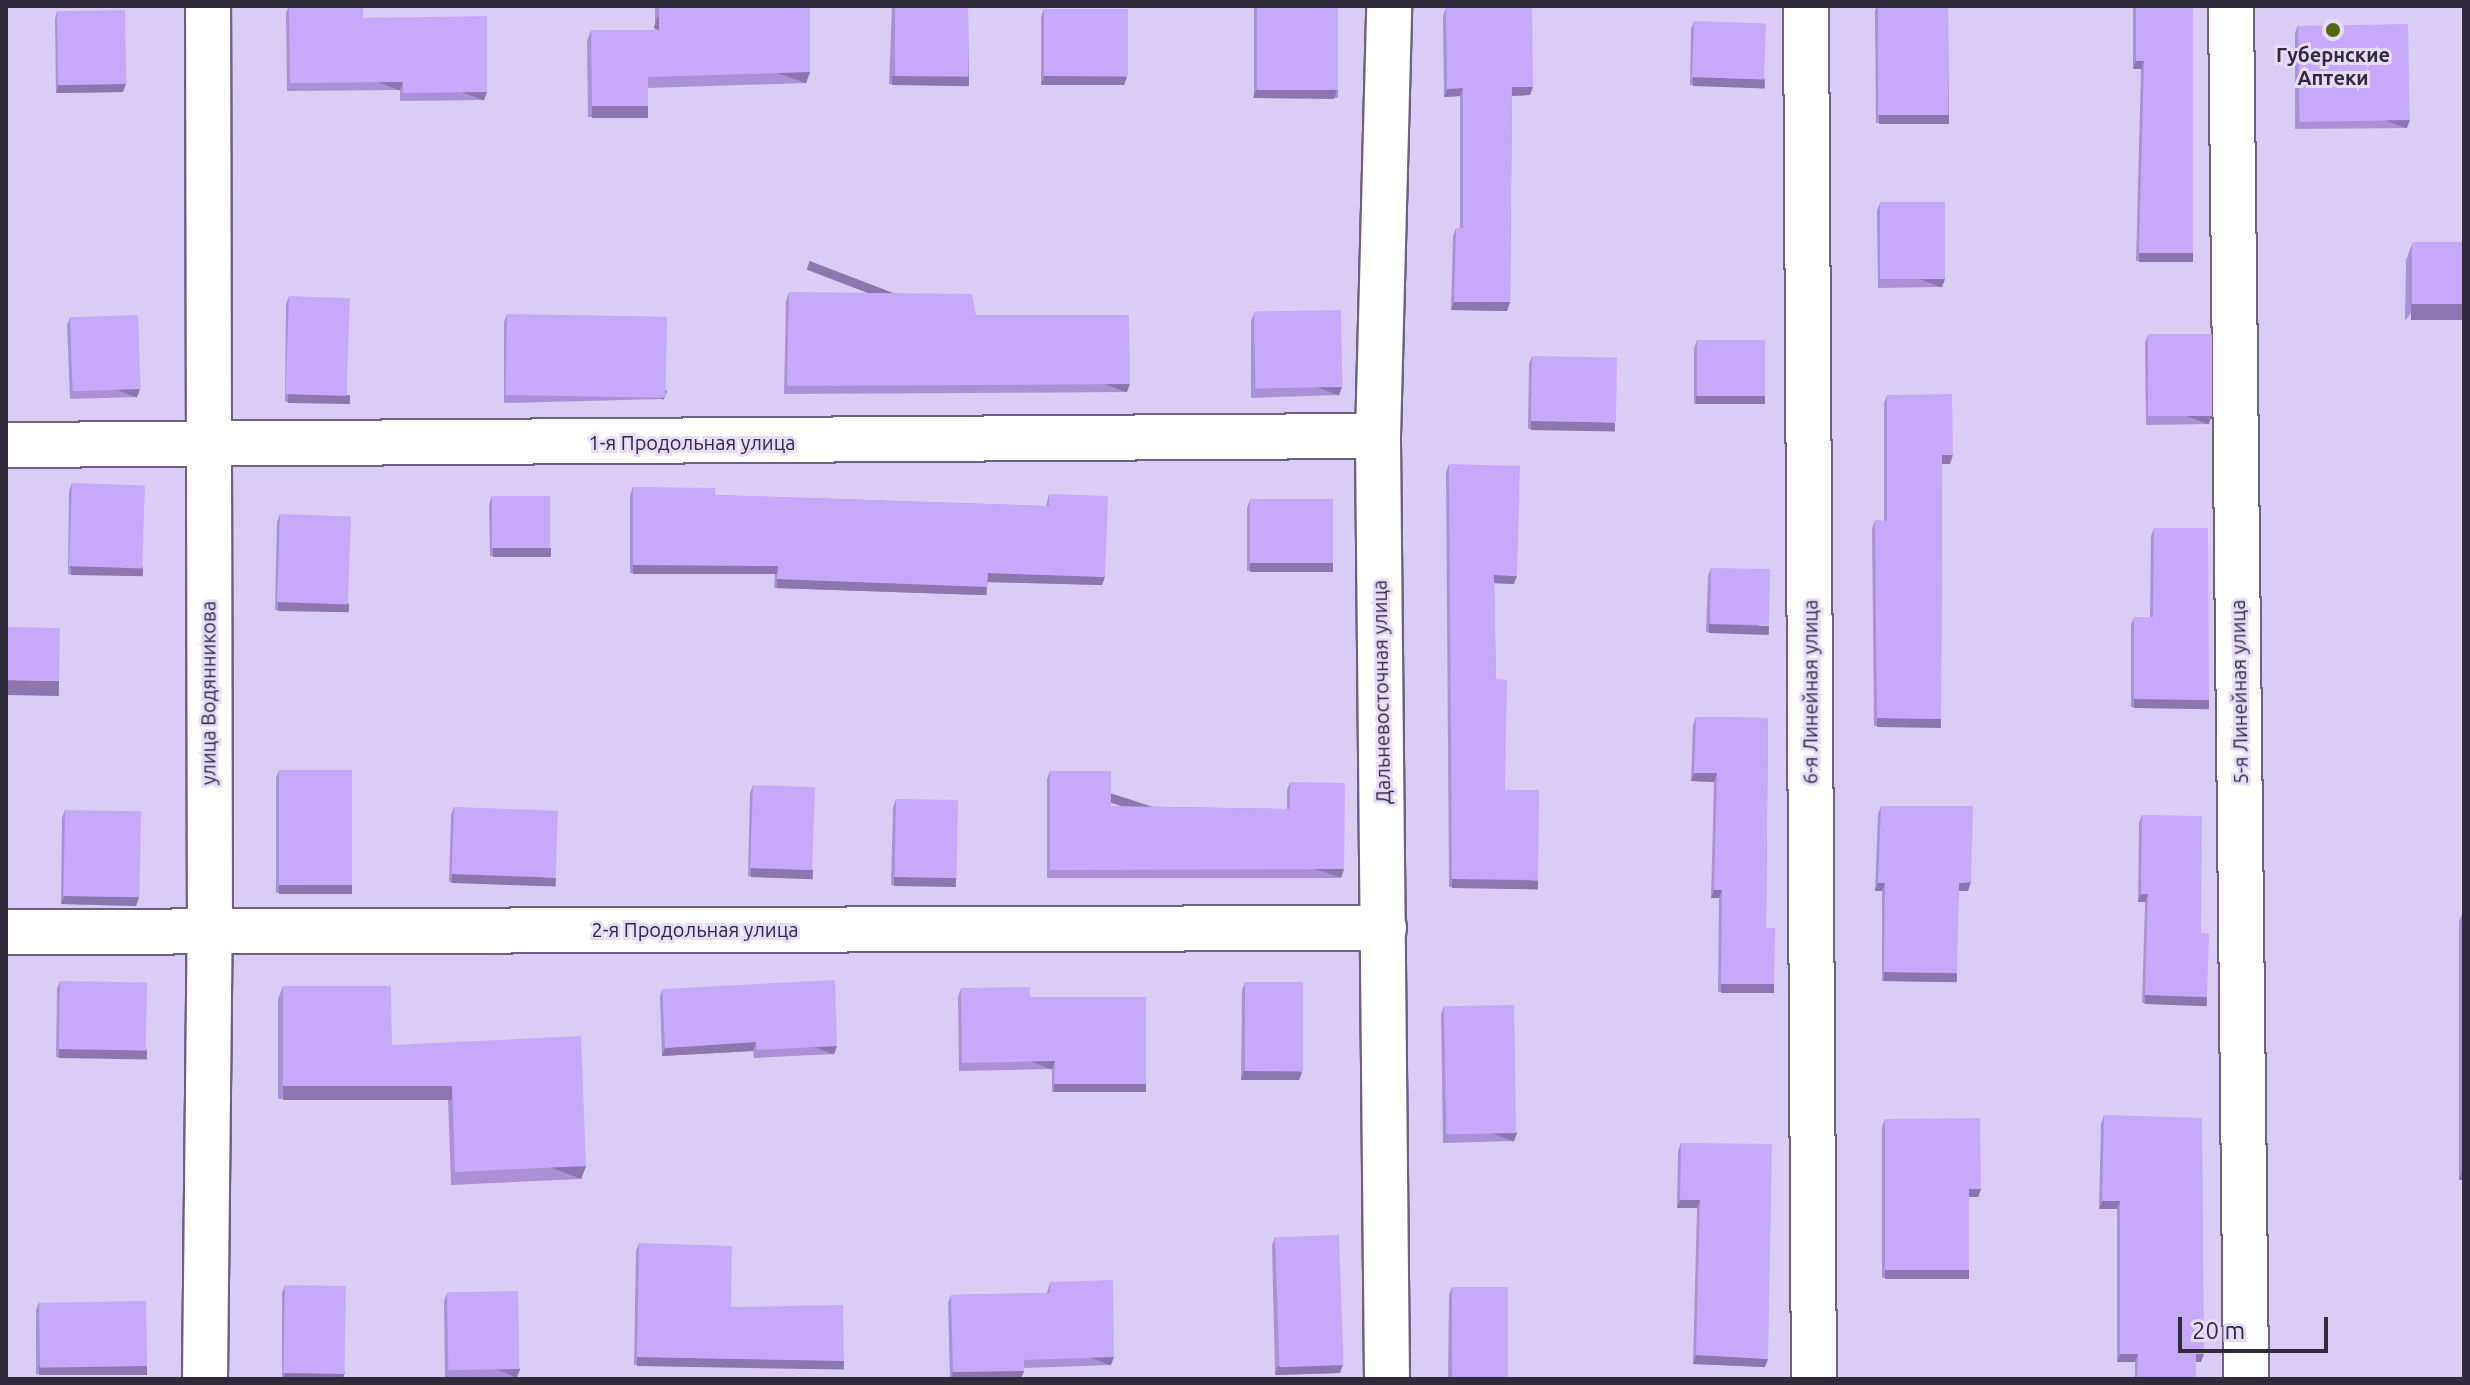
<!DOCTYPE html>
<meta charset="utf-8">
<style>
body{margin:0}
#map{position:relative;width:2470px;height:1385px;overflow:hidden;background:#dacdf5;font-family:Ubuntu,sans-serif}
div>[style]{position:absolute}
.roads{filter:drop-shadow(2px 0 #6c6083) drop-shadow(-2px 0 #6c6083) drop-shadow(0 2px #6c6083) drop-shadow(0 -2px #6c6083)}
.minor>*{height:44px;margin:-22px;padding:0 22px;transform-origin:22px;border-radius:22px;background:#fff}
.wall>*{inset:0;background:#aa91d7;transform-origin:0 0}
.shaded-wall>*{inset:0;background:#8b76af;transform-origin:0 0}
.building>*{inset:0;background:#c6a9fa;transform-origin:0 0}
.dots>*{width:22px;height:22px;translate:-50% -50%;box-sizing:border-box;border:4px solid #e6dbfc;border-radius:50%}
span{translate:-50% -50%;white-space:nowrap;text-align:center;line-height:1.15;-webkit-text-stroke:6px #e6dbfc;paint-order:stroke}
.poi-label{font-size:20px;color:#302b3a;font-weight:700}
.street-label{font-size:20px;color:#302b3a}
.frame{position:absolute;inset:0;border:8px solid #302b3a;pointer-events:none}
.scale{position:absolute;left:2178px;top:1317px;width:150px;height:36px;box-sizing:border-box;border:4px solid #302b3a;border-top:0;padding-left:10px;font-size:24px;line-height:28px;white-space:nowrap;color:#302b3a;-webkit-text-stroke:6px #e6dbfc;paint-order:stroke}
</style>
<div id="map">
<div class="roads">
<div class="minor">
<div style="left:1806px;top:6px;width:1373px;rotate:89.67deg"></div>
<div style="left:2231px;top:6px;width:1373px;rotate:89.37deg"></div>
<div style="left:6px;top:445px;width:1372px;rotate:-0.38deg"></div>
<div style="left:6px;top:932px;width:1378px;rotate:-0.17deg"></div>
<div style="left:205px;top:1379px;width:449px;rotate:-89.4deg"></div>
<div style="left:210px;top:930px;width:924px;rotate:-90.12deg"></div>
<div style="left:1387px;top:1379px;width:943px;rotate:-90.55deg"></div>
<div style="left:1378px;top:436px;width:430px;rotate:-88.5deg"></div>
</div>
</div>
<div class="wall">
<div style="clip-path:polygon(289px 6px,487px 92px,484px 100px,400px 101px,400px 90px,287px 91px,286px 13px)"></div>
<div style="clip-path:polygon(655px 6px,810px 6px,810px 72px,806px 83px,648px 88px,648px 106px,644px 117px,588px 117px,587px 41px,591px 30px,655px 30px)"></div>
<div style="clip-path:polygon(892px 6px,968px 6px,969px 78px,966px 86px,889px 84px)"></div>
<div style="left:1254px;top:6px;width:84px;height:92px"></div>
<div style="clip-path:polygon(1877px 6px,1948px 6px,1949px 115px,1946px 123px,1876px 123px,1875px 11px)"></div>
<div style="clip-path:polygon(2133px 6px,2193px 6px,2190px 261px,2136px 261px,2141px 69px,2133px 69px)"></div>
<div style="clip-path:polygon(1446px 8px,1530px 95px,1512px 96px,1510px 302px,1507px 311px,1451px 310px,1453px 236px,1456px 228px,1460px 228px,1460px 96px,1444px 97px,1443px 16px)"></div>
<div style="clip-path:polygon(1044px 9px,1127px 77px,1124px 85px,1041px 85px,1041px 17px)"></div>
<div style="clip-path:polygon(57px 11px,123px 92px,56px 93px,55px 19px)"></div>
<div style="clip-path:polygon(1694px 21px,1765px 79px,1762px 87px,1690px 85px,1691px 29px)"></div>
<div style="clip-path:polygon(2298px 25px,2407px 128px,2295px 129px,2295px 33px)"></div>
<div style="clip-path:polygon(1880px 203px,1945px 279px,1942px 287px,1878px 288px,1877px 211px)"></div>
<div style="clip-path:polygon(2464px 242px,2405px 321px,2406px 260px,2412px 244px)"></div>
<div style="clip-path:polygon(789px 292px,976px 315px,1127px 392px,784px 394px,786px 301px)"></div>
<div style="clip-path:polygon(289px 296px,347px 403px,285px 402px,286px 304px)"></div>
<div style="clip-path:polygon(1254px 313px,1342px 387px,1339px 395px,1251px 398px,1251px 321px)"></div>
<div style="clip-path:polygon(507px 314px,667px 391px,664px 399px,504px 403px,504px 322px)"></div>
<div style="clip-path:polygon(70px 317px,140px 389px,137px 397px,70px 399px,67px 325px)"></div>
<div style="clip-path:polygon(2148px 335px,2209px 424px,2146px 425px,2145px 343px)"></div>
<div style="clip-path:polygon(1697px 340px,1762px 404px,1694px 404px,1694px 348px)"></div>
<div style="clip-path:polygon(1532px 356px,1612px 431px,1528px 429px,1529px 364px)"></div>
<div style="clip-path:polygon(1887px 395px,1950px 464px,1942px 464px,1941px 719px,1938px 727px,1874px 726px,1872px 529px,1875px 520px,1884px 521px,1884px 403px)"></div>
<div style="clip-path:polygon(1449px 464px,1514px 584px,1494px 583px,1496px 679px,1505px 790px,1535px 888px,1449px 887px,1446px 472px)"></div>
<div style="clip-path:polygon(72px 483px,143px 567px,140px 575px,68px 574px,69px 491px)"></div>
<div style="clip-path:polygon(633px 487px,715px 495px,1046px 506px,1049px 494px,1102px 585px,988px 582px,984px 595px,774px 588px,775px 574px,630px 573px,630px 495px)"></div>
<div style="clip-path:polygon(492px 496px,548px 556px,490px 556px,489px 504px)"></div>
<div style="clip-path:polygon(1250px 500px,1333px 563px,1330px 571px,1247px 571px,1247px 508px)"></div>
<div style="clip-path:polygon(280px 514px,346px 611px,275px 610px,277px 522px)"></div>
<div style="clip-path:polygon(2154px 528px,2209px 700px,2206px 708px,2131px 707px,2131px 625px,2134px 617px,2150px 617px,2151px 536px)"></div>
<div style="clip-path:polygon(1711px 568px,1766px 634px,1706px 632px,1708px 576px)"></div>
<div style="clip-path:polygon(1696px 717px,1768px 718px,1766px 928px,1771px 992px,1718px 992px,1719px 898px,1711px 898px,1714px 782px,1691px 781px,1693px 725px)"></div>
<div style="clip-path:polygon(279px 770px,349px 893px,276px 893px,276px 778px)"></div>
<div style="clip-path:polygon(1050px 771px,1111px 806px,1287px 809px,1287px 790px,1290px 782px,1344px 869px,1341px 878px,1047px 878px,1047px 779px)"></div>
<div style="clip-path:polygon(753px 785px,813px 870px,810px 878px,748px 876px,750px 793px)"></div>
<div style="clip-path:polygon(896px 799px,953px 886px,891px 885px,893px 807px)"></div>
<div style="clip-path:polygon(1881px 806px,1968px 891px,1959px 891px,1954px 982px,1882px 981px,1882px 891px,1875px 891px,1878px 814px)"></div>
<div style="clip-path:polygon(454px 807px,553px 885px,449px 882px,451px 815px)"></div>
<div style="clip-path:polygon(65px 810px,139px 897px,136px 906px,61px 904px,62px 818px)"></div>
<div style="clip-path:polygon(2142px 815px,2207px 997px,2204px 1005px,2142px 1003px,2145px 902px,2138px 902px,2139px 823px)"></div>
<div style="clip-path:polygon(2462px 914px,2464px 914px,2464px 1180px,2459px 1180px,2459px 922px)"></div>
<div style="clip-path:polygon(60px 981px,147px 1050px,144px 1058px,56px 1057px,57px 989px)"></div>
<div style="clip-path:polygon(1245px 982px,1302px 1072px,1299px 1080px,1241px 1080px,1242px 990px)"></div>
<div style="clip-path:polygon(283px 986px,392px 1045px,586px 1166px,581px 1179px,451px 1185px,448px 1098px,278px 1099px,278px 999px)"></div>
<div style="clip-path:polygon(961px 988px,1030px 997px,1143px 1092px,1052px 1092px,1052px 1069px,959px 1071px,958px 997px)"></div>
<div style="clip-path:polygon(662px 989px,837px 1046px,834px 1054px,754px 1058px,753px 1051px,662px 1056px,660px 997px)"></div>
<div style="clip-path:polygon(1444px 1006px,1517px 1133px,1514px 1141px,1443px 1143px,1441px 1014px)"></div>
<div style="clip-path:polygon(2104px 1115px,2201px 1362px,2196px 1362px,2196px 1379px,2135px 1379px,2135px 1362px,2117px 1362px,2117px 1209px,2099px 1209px,2101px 1124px)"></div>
<div style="clip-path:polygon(1885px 1119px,1981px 1189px,1978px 1197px,1969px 1197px,1969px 1270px,1966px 1278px,1882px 1278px,1882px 1127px)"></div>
<div style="clip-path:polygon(1681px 1143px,1765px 1367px,1693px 1364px,1697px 1208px,1677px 1208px,1678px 1151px)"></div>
<div style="clip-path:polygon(1275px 1237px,1340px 1373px,1275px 1375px,1272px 1245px)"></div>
<div style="clip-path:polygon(639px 1243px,731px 1307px,841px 1369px,634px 1365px,636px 1251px)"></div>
<div style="clip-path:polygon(1050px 1282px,1111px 1365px,1024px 1368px,1021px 1379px,950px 1379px,948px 1303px,951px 1295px,1047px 1293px)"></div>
<div style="clip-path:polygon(285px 1285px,343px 1379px,282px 1379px,282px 1293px)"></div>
<div style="clip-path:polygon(1452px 1287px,1506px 1379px,1448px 1379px,1449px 1295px)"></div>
<div style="clip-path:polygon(447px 1293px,520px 1369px,517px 1377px,445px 1378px,444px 1301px)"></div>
<div style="clip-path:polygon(39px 1302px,147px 1366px,144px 1374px,36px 1374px,36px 1310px)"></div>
</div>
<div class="shaded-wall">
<div style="clip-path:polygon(2136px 61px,2144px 61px,2141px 69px,2133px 69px)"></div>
<div style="left:810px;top:72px;width:12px;height:162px;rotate:110deg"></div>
<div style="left:892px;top:76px;width:77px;height:9px;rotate:1deg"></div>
<div style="clip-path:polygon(1044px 76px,1127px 77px,1124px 85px,1041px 85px)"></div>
<div style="left:1693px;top:77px;width:72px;height:9px;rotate:2deg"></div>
<div style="left:403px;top:82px;width:9px;height:113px;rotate:111deg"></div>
<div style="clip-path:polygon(59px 84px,126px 84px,123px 92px,56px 93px)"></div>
<div style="clip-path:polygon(1512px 87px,1533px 87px,1530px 95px,1509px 96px)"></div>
<div style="clip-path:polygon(1463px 88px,1460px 96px,1444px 97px,1447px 89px)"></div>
<div style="clip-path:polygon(1256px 90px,1337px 90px,1334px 99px,1253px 98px)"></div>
<div style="left:487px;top:92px;width:9px;height:84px;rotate:111deg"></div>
<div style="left:592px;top:106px;width:56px;height:12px"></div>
<div style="left:1879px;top:115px;width:70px;height:9px"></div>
<div style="left:2410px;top:120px;width:9px;height:112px;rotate:111deg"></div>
<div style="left:2139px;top:253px;width:54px;height:9px"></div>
<div style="left:1945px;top:279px;width:9px;height:65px;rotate:111deg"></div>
<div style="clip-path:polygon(1454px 302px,1510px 302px,1507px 311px,1451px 310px)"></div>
<div style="left:2464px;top:304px;width:16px;height:53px;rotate:90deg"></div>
<div style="left:1130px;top:384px;width:9px;height:343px;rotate:111deg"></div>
<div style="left:1342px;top:387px;width:9px;height:88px;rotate:111deg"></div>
<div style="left:140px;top:389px;width:9px;height:67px;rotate:111deg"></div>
<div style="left:667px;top:391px;width:9px;height:161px;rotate:111deg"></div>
<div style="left:288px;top:394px;width:62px;height:9px;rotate:1deg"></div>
<div style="left:1696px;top:396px;width:69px;height:8px"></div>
<div style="left:2212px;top:416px;width:9px;height:63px;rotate:111deg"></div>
<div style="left:1531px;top:421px;width:84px;height:9px;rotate:1deg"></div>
<div style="clip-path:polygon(1942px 455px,1953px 455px,1950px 464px,1939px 464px)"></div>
<div style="left:493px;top:548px;width:58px;height:9px"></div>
<div style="left:1250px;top:563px;width:83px;height:9px"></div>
<div style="left:633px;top:565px;width:145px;height:9px"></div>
<div style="left:71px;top:566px;width:72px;height:9px;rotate:1deg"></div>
<div style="clip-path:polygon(988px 573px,1105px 577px,1102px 585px,985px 582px)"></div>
<div style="clip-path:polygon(1494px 575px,1517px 576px,1514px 584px,1491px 583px)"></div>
<div style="left:777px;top:579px;width:210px;height:9px;rotate:2deg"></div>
<div style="left:278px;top:602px;width:71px;height:9px;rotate:1deg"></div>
<div style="left:1709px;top:624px;width:60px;height:9px;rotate:2deg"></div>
<div style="left:6px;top:680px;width:53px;height:15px;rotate:1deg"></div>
<div style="left:2134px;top:699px;width:75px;height:9px;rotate:1deg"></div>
<div style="left:1877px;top:718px;width:64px;height:9px;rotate:1deg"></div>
<div style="clip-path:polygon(1694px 773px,1717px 773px,1714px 782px,1691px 781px)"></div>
<div style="left:751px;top:868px;width:62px;height:9px;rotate:2deg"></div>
<div style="left:1344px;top:869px;width:9px;height:294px;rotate:108deg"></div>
<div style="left:452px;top:874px;width:104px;height:9px;rotate:2deg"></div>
<div style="left:894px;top:877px;width:62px;height:9px;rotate:1deg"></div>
<div style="left:1452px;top:879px;width:86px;height:9px;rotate:1deg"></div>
<div style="clip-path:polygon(1971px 882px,1968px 891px,1956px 891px,1959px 883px)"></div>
<div style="clip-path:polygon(1878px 883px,1885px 883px,1882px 891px,1875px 891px)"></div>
<div style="left:279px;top:885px;width:73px;height:9px"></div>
<div style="clip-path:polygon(1714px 890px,1722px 890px,1719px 898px,1711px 898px)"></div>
<div style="clip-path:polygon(2141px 894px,2148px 894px,2145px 902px,2138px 902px)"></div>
<div style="clip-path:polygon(64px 896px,139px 897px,136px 906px,61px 904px)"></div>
<div style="left:1884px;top:972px;width:73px;height:9px;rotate:1deg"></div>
<div style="left:1721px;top:984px;width:53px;height:9px"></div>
<div style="left:2145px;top:995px;width:62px;height:9px;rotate:2deg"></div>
<div style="clip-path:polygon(756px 1042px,753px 1051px,662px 1056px,665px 1048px)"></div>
<div style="left:837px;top:1046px;width:9px;height:80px;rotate:111deg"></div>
<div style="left:59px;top:1049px;width:88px;height:9px;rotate:1deg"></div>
<div style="left:1055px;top:1061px;width:9px;height:93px;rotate:111deg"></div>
<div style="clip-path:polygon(1244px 1071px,1302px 1072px,1299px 1080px,1241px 1080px)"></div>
<div style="left:1054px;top:1084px;width:92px;height:8px"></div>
<div style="left:283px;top:1086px;width:169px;height:14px"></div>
<div style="left:1517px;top:1133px;width:9px;height:71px;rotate:111deg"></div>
<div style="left:586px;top:1166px;width:14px;height:131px;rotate:111deg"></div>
<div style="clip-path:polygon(2462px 1172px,2464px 1172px,2464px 1180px,2459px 1180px)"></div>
<div style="clip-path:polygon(1969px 1189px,1981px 1189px,1978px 1197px,1966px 1197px)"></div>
<div style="clip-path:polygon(1680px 1200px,1700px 1200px,1697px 1208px,1677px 1208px)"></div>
<div style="clip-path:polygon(2102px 1201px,2120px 1201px,2117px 1209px,2099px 1209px)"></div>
<div style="left:1885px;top:1270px;width:84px;height:9px"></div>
<div style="clip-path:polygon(2120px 1354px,2138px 1354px,2135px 1362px,2117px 1362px)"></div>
<div style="clip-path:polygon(2196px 1354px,2204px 1354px,2201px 1362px,2193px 1362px)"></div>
<div style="clip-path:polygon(1696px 1355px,1768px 1359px,1765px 1367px,1693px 1364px)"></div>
<div style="left:637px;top:1357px;width:207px;height:9px;rotate:1deg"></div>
<div style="left:1114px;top:1357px;width:9px;height:90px;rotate:111deg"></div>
<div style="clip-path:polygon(1343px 1365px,1340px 1373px,1275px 1375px,1278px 1366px)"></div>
<div style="left:39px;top:1366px;width:108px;height:9px"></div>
<div style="left:520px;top:1369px;width:9px;height:72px;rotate:111deg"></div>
<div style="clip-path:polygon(1024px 1371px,1021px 1379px,951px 1379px,953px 1372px)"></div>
<div style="clip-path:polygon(345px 1372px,343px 1379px,283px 1379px,285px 1373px)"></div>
</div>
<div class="building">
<div style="clip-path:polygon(289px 6px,363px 6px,363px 18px,487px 16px,487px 92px,403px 93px,403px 82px,290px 83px)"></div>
<div style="clip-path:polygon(659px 6px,810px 6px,810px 72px,648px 77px,648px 106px,592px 106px,591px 30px,659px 30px)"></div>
<div style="left:895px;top:6px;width:73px;height:70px"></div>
<div style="left:1257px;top:6px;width:81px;height:84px"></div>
<div style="clip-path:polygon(1532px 6px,1533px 87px,1512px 87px,1510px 302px,1454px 302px,1456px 228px,1463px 228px,1463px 88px,1447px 89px,1446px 8px)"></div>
<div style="left:1878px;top:6px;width:70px;height:109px"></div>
<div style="clip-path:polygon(2136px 6px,2193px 6px,2193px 253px,2139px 253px,2144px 61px,2136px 61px)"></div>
<div style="left:1044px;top:9px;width:84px;height:67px"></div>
<div style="left:125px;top:10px;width:74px;height:68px;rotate:89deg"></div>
<div style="left:1694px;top:21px;width:72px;height:56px;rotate:2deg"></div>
<div style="left:2408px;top:24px;width:96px;height:110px;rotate:89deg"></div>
<div style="left:1945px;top:202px;width:77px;height:65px;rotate:90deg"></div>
<div style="left:2464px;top:242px;width:62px;height:52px;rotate:90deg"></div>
<div style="clip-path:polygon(789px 292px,972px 294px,976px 315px,1129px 315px,1130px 384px,787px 386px)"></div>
<div style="left:289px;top:296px;width:61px;height:98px;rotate:2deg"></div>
<div style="left:1341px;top:310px;width:77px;height:87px;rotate:89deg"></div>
<div style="left:507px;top:314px;width:160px;height:81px;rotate:1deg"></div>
<div style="left:138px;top:315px;width:74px;height:68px;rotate:88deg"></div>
<div style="left:2212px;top:334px;width:82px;height:64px;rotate:90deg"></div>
<div style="left:1697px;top:340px;width:68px;height:56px"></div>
<div style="left:1532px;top:356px;width:85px;height:65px;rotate:1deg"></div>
<div style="clip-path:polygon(1952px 394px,1953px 455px,1942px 455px,1941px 719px,1877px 718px,1875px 520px,1887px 521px,1887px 395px)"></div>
<div style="clip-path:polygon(1449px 464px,1520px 466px,1517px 576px,1494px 575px,1496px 679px,1507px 680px,1505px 790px,1539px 790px,1538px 880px,1452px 879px)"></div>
<div style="left:72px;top:483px;width:73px;height:83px;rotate:2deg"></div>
<div style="clip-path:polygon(633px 487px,715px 488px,715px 495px,1049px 506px,1049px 494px,1108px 496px,1105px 577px,988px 573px,987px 587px,777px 579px,778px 566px,633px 565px)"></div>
<div style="left:492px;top:496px;width:58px;height:52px"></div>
<div style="left:1333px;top:499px;width:64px;height:83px;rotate:90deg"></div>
<div style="left:280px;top:514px;width:71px;height:88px;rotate:2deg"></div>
<div style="clip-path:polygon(2154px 528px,2208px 528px,2209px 700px,2134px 699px,2134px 617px,2153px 617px)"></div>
<div style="left:1711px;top:568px;width:59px;height:56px;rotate:1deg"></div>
<div style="left:6px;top:627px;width:54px;height:53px;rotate:1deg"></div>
<div style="clip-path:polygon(1696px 717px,1768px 718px,1766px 928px,1775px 928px,1774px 984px,1721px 984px,1722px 890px,1714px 890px,1717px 773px,1694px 773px)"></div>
<div style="left:279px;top:770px;width:73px;height:115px"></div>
<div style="clip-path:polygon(1050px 771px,1111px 771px,1111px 806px,1290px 809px,1290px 782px,1345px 783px,1344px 869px,1050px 870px)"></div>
<div style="left:753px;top:785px;width:62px;height:83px;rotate:2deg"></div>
<div style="left:896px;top:799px;width:62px;height:78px;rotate:1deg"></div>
<div style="clip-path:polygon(1881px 806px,1973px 806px,1971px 882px,1959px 883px,1957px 973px,1884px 972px,1885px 883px,1878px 883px)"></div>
<div style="left:454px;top:807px;width:104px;height:67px;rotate:2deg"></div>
<div style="left:65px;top:810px;width:76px;height:86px;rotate:1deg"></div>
<div style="clip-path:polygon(2142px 815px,2202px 816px,2201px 933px,2209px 934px,2207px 997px,2145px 995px,2148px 894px,2141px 894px)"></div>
<div style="left:2462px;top:914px;width:2px;height:258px"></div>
<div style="clip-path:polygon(835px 980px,837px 1046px,757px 1050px,756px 1042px,665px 1048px,662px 989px)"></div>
<div style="left:60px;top:981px;width:87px;height:68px;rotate:1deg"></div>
<div style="left:1245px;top:982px;width:58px;height:89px"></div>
<div style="clip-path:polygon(283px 986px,391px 986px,392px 1045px,581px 1036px,586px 1166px,455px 1172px,452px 1086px,283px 1086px)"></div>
<div style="clip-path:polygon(1030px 987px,1030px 997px,1146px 997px,1146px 1084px,1054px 1084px,1055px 1061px,962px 1063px,961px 988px)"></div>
<div style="left:1514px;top:1005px;width:128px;height:70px;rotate:89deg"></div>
<div style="clip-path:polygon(2104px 1115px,2202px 1118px,2204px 1354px,2196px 1354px,2196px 1379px,2137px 1379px,2138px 1354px,2120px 1354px,2120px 1201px,2102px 1201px)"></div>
<div style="clip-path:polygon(1980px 1118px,1981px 1189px,1969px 1189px,1969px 1270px,1885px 1270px,1885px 1119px)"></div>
<div style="clip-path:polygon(1681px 1143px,1772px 1144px,1768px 1359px,1696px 1355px,1700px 1200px,1680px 1200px)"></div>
<div style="left:1339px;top:1235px;width:130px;height:64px;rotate:88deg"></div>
<div style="clip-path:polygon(639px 1243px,732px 1246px,731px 1307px,843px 1305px,844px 1361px,637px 1357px)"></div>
<div style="clip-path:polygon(1113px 1280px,1114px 1357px,1024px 1360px,1024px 1371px,953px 1372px,951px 1295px,1050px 1293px,1050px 1282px)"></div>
<div style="left:285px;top:1285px;width:61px;height:88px;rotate:1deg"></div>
<div style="left:1452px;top:1287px;width:56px;height:92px"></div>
<div style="left:518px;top:1291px;width:78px;height:71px;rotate:89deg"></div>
<div style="left:146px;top:1301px;width:65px;height:107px;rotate:89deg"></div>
</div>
<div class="dots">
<div style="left:2333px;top:30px;background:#56660f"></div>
</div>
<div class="poi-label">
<span style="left:2333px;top:66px">Губернские<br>Аптеки</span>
</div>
<div class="street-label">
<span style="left:692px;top:442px">1-я Продольная улица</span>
<span style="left:1381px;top:692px;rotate:-91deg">Дальневосточная улица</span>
<span style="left:1810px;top:692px;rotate:-90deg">6-я Линейная улица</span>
<span style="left:2239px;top:692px;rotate:-91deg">5-я Линейная улица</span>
<span style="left:208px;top:693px;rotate:-90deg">улица Водянникова</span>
<span style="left:695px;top:929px">2-я Продольная улица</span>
</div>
<div class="frame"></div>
<div class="scale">20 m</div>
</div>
